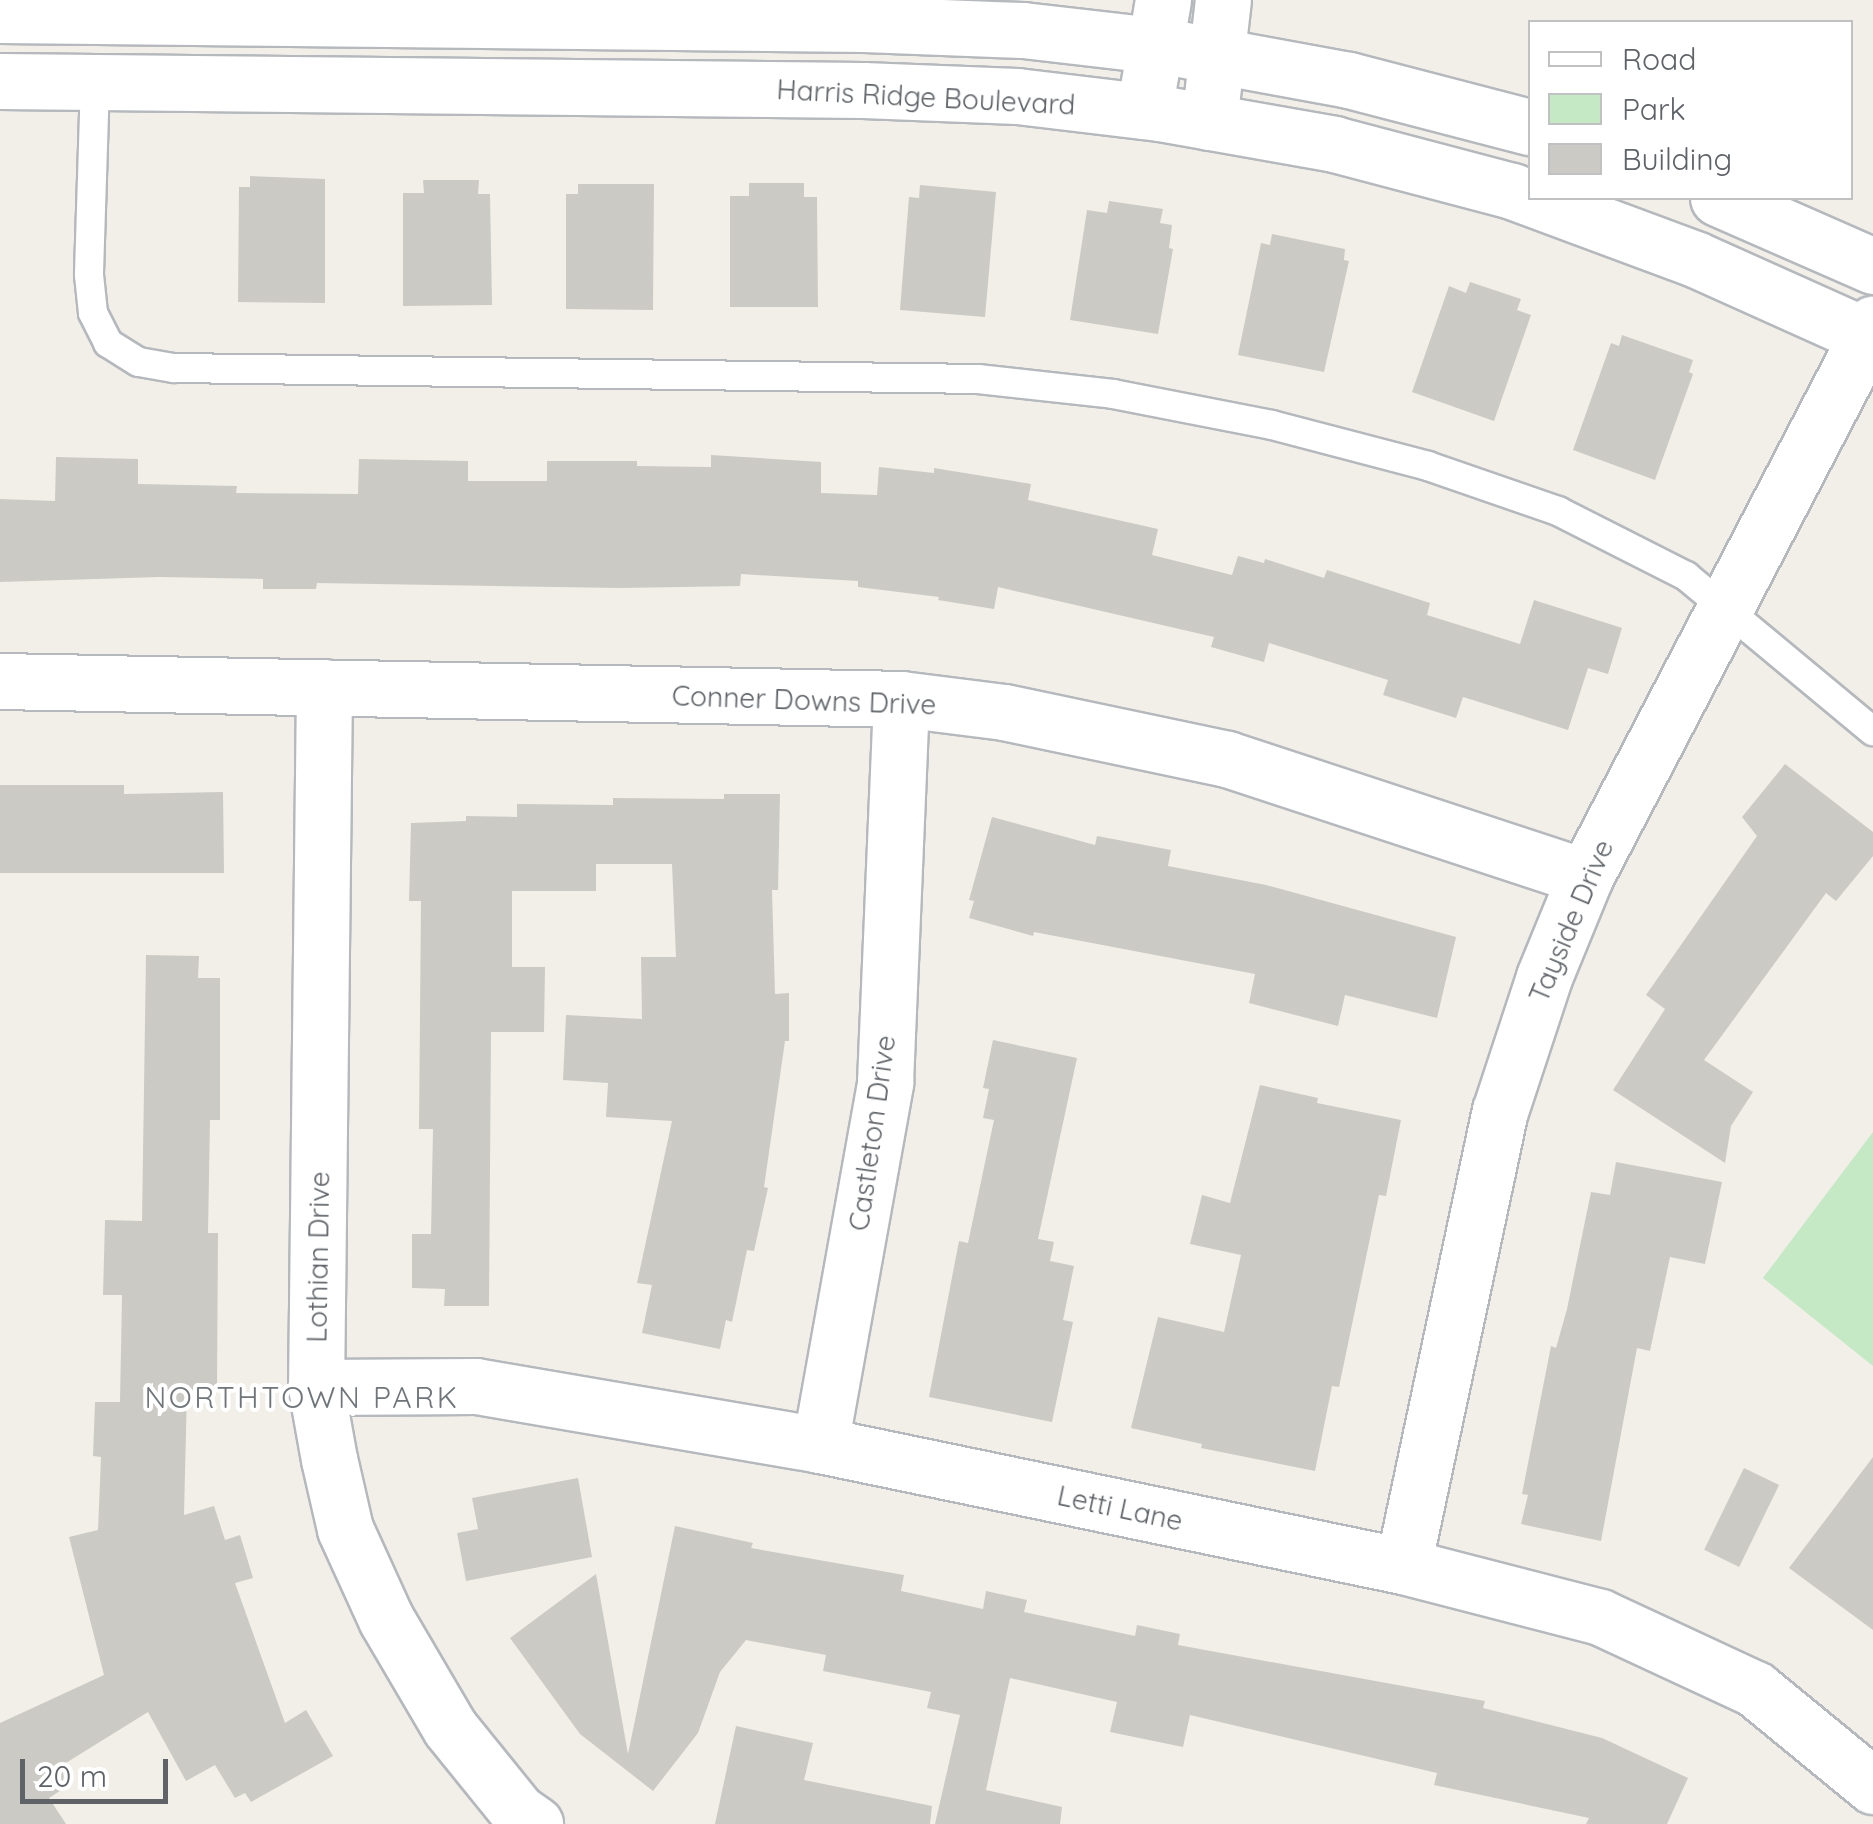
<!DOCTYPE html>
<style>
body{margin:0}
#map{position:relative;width:1873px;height:1824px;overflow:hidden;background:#f1efe8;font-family:Quicksand,sans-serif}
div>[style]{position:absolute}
.green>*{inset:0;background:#c5e8c5}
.building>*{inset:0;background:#cccac5;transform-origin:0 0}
.roads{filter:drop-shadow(2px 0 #b5b8bc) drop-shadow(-2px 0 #b5b8bc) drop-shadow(0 2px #b5b8bc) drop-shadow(0 -2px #b5b8bc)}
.service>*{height:28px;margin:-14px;padding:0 14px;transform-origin:14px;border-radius:14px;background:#fff}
.minor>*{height:55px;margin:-27.5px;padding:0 27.5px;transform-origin:27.5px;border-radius:27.5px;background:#fff}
.tertiary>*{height:55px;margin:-27.5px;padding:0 27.5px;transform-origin:27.5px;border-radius:27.5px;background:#fff}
span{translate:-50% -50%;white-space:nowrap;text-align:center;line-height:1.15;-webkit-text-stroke:8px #fff;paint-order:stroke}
.street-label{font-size:28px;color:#5f6368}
.neighbourhood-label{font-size:30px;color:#70757a;letter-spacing:2.5px}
.legend{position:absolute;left:1528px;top:20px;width:325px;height:180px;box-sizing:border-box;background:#fff;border:2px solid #bfc1c3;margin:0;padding:12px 18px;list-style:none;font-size:30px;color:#5f6368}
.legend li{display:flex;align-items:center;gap:20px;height:50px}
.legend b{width:50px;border:2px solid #bfc1c3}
.scale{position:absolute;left:20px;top:1759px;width:148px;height:45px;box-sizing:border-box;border:5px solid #5f6368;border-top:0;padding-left:12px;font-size:30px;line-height:35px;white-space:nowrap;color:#5f6368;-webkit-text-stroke:8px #fff;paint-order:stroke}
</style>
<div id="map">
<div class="green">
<div style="clip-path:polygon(1873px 1132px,1873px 1366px,1763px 1278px)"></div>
</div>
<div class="building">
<div style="clip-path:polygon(250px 176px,325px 179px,325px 303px,238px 302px,239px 187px,250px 187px)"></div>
<div style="clip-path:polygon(423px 180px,479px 180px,478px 194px,490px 194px,492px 305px,403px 306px,403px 193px,424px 193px)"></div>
<div style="clip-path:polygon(749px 183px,804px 183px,804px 197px,817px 197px,818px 307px,730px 307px,730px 196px,749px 196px)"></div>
<div style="clip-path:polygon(578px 184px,654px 184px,653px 310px,566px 309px,566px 194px,578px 194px)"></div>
<div style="clip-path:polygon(920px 185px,996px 192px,985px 317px,900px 310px,909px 197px,919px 198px)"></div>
<div style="clip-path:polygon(1109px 201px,1163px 209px,1160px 223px,1172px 225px,1169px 248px,1173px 249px,1158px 334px,1070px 320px,1087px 210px,1107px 213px)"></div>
<div style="clip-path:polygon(1272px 234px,1345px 249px,1344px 260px,1349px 261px,1324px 372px,1238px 355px,1261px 243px,1270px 245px)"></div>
<div style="clip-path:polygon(1470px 282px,1521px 299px,1517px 310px,1531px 315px,1494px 421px,1412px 392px,1449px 286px,1466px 293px)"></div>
<div style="clip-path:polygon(1622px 335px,1693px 360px,1689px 372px,1693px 374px,1655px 480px,1573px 450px,1611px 343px,1619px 346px)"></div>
<div style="clip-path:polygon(711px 455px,821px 462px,821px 493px,877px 495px,879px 467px,934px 473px,934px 468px,1031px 484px,1028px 500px,1158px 529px,1152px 555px,1232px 575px,1238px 556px,1264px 563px,1265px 559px,1324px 578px,1327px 570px,1430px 603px,1427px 615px,1520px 644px,1534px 600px,1622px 628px,1608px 674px,1588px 668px,1568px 730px,1463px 697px,1456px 718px,1383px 695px,1388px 680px,1269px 643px,1264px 662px,1211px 647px,1214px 637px,998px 587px,994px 609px,938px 600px,939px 597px,858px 587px,858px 581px,741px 574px,740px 586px,620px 588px,317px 583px,316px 589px,263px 589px,263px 579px,159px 577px,0 582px,0 499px,55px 501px,56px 457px,138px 459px,138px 484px,237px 486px,236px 493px,358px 494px,359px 459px,468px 461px,468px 481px,547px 481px,547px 461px,637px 461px,637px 466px,711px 467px)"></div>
<div style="clip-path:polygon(1785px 764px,1873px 832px,1873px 856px,1836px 901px,1826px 893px,1704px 1060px,1753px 1092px,1731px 1126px,1725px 1163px,1613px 1090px,1665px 1009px,1646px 995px,1757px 836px,1742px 817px)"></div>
<div style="clip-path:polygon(0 785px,124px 785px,124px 794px,223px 792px,224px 873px,0 873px)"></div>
<div style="clip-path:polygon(724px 794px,780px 794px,778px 890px,772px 890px,775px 994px,789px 993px,789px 1041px,785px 1041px,764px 1187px,768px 1188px,754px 1251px,747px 1250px,732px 1322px,726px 1320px,720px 1349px,642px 1333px,652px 1285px,637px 1283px,672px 1121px,606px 1117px,608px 1083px,563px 1080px,566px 1015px,642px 1019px,641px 957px,676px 957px,672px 864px,596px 864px,596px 891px,512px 891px,512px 967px,545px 967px,544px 1032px,491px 1032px,489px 1306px,444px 1306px,445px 1289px,412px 1288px,412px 1234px,431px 1234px,433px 1129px,419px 1129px,421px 901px,409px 901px,411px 823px,466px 821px,466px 816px,517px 817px,517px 804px,613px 805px,613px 798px,724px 799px)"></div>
<div style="clip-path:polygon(992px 817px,1095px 845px,1097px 836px,1171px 850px,1168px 866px,1266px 885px,1456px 937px,1437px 1018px,1345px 995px,1338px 1026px,1249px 1003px,1255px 974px,1034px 932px,1033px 936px,969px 918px,974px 901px,969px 900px)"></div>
<div style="clip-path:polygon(146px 955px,199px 956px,198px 978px,220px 978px,220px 1120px,210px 1120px,208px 1233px,218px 1233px,217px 1390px,187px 1390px,184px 1515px,214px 1506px,225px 1540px,240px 1535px,253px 1578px,235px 1583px,285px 1723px,306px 1710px,333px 1756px,251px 1802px,245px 1793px,235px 1798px,215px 1765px,186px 1781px,148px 1712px,61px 1766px,72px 1783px,49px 1798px,66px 1824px,0 1824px,0 1723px,104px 1675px,69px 1537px,98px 1530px,101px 1457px,93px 1456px,95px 1402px,120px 1402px,122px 1295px,103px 1295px,105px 1220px,142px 1221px)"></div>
<div style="clip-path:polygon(993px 1040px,1077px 1058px,1038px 1239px,1054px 1242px,1050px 1261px,1074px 1266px,1063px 1320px,1073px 1322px,1052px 1422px,929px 1397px,959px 1241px,968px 1243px,994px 1120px,983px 1118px,989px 1089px,983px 1088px)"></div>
<div style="clip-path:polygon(1260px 1085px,1318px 1098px,1317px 1103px,1401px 1120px,1386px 1196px,1379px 1195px,1339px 1387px,1332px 1386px,1315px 1471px,1201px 1448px,1202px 1444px,1131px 1428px,1158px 1317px,1224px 1332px,1241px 1255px,1190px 1244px,1202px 1195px,1230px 1203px)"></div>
<div style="clip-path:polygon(1616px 1162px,1722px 1182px,1705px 1264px,1670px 1257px,1650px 1351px,1637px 1348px,1601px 1541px,1521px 1524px,1528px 1495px,1522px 1494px,1551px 1346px,1556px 1348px,1567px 1309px,1591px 1192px,1610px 1195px)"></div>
<div style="clip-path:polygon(1873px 1457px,1873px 1630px,1789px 1568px)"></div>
<div style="left:1744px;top:1468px;width:39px;height:91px;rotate:26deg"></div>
<div style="clip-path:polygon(578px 1478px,592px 1557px,466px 1581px,457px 1533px,478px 1529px,472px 1498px)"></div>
<div style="clip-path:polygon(675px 1526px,753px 1543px,751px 1548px,904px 1575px,901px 1591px,983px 1609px,986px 1591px,1027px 1600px,1024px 1612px,1135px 1636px,1137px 1625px,1180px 1634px,1178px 1645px,1485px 1701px,1483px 1708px,1602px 1738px,1688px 1778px,1667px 1824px,1586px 1824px,1589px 1818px,1434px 1785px,1437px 1773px,1190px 1715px,1183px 1747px,1110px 1732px,1117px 1702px,1010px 1678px,986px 1790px,1062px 1807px,1060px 1824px,935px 1824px,960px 1715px,927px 1708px,931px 1692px,823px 1671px,826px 1655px,746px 1640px,720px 1672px,698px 1733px,653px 1791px,580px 1734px,510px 1638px,596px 1574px,628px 1754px)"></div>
<div style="clip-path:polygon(736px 1726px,813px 1743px,804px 1780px,932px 1806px,930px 1824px,715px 1824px)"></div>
</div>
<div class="roads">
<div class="service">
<div style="left:95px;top:82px;width:193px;rotate:91.8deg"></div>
<div style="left:89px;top:275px;width:38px;rotate:84deg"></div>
<div style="left:93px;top:313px;width:34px;rotate:63deg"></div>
<div style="left:108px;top:343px;width:36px;rotate:32deg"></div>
<div style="left:139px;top:362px;width:36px;rotate:10deg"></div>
<div style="left:174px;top:368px;width:804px;rotate:0.78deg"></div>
<div style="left:978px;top:379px;width:136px;rotate:6.3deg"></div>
<div style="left:1113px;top:394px;width:162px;rotate:11deg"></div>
<div style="left:1272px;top:425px;width:161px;rotate:14.7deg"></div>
<div style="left:1428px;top:466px;width:138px;rotate:19.1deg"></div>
<div style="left:1558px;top:511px;width:144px;rotate:26.9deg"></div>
<div style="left:1686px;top:576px;width:243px;rotate:39.7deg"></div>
</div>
<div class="minor">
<div style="left:1144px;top:111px;width:113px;rotate:-80.3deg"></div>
<div style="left:1209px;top:122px;width:123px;rotate:-83.5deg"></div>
<div style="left:0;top:681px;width:901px;rotate:1.14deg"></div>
<div style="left:901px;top:699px;width:104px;rotate:7.2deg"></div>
<div style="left:1004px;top:712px;width:228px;rotate:11.9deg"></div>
<div style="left:1227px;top:759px;width:377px;rotate:18.2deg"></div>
<div style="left:324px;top:687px;width:700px;rotate:90.65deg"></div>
<div style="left:316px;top:1387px;width:73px;rotate:79.8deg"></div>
<div style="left:329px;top:1459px;width:72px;rotate:77.1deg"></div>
<div style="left:345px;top:1529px;width:99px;rotate:65.5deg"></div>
<div style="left:386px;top:1619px;width:126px;rotate:59.6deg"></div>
<div style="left:450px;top:1728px;width:108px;rotate:51deg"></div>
<div style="left:518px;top:1812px;width:21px;rotate:35deg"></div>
<div style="left:316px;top:1387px;width:160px;rotate:-0.4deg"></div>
<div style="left:476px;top:1386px;width:349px;rotate:9.7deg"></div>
<div style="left:820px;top:1445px;width:595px;rotate:11.73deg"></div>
<div style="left:1403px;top:1566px;width:203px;rotate:14.5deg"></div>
<div style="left:1600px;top:1617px;width:171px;rotate:24.9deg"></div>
<div style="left:1755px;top:1689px;width:153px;rotate:39.4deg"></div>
<div style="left:820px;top:1445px;width:369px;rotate:-79.8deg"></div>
<div style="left:885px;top:1082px;width:383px;rotate:-87.6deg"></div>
<div style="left:1403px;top:1566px;width:465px;rotate:-78deg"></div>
<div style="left:1500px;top:1111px;width:141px;rotate:-71.8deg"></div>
<div style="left:1544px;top:977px;width:108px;rotate:-67.7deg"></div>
<div style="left:1585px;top:877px;width:624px;rotate:-62.49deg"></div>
</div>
<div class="tertiary">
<div style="left:0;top:15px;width:864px;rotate:0.6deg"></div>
<div style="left:864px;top:24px;width:159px;rotate:2.2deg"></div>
<div style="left:1023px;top:30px;width:147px;rotate:6.6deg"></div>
<div style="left:1169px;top:47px;width:183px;rotate:10.4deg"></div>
<div style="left:1349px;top:80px;width:187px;rotate:14.6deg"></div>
<div style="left:0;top:81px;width:863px;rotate:0.6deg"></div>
<div style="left:863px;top:90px;width:154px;rotate:2.2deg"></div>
<div style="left:1017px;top:96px;width:143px;rotate:6.8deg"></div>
<div style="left:1159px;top:113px;width:178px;rotate:10deg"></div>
<div style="left:1334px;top:144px;width:184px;rotate:14.8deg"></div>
<div style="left:1512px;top:191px;width:195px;rotate:20.4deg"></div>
<div style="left:1695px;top:259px;width:195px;rotate:24.2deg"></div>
<div style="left:1718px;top:198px;width:169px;rotate:23.7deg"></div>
</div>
</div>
<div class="street-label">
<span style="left:926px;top:97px;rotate:3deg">Harris Ridge Boulevard</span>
<span style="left:804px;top:700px;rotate:2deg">Conner Downs Drive</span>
<span style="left:1571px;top:921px;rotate:-67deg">Tayside Drive</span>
<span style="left:872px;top:1133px;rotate:-82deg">Castleton Drive</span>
<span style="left:318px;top:1257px;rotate:-89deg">Lothian Drive</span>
<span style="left:1120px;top:1508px;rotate:12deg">Letti Lane</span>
</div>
<div class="neighbourhood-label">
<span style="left:302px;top:1397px">NORTHTOWN PARK</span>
</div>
<ul class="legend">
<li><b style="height:12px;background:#fff"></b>Road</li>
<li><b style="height:28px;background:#c5e8c5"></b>Park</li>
<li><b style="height:28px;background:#cccac5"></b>Building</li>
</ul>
<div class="scale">20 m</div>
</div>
